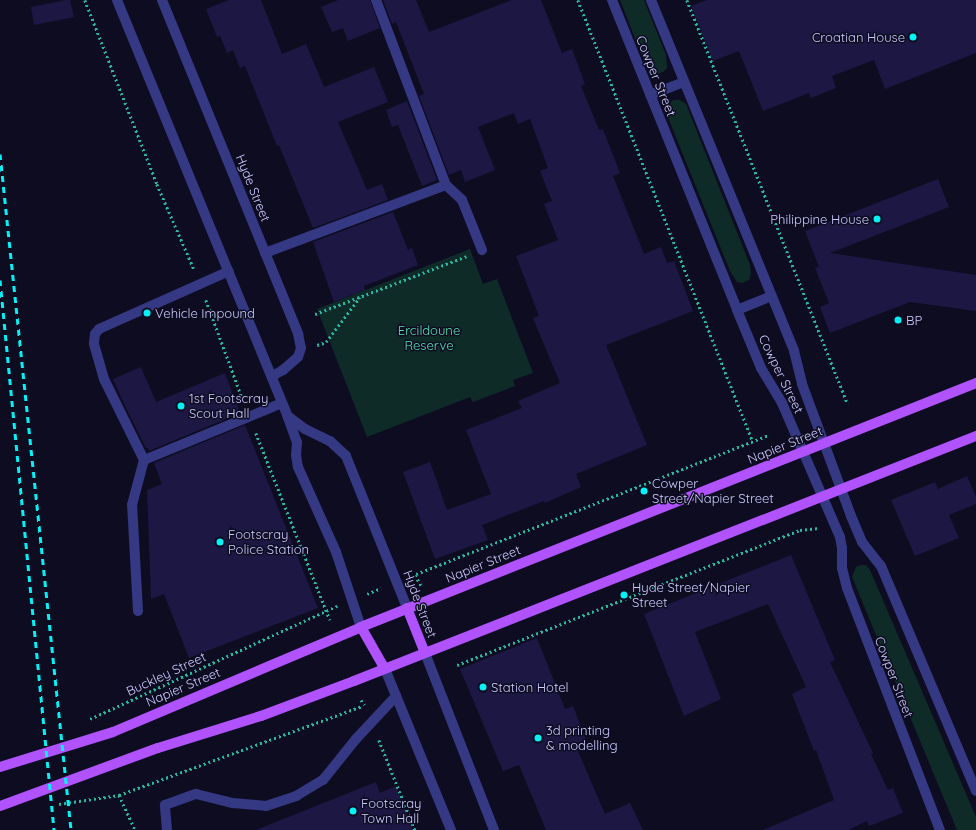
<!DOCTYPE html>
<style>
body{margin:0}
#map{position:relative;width:976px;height:830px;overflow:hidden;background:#0e0c21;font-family:Quicksand,sans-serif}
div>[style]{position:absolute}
.green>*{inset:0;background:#0f2b28}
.building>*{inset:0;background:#1c1743}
.path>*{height:2.5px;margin-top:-1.25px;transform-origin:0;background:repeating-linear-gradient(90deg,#28b7a2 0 2px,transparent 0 5px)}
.service>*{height:10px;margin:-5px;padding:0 5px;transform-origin:5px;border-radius:5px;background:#353882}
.pedestrian>*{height:10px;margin:-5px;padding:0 5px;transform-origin:5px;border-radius:5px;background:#353882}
.minor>*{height:10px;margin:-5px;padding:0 5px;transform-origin:5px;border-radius:5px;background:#353882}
.tertiary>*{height:10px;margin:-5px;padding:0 5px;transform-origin:5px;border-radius:5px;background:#353882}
.primary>*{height:10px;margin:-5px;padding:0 5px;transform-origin:5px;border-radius:5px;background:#b053ff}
.rail>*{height:3px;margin-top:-1.5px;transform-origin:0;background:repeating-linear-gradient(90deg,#00f3f7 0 6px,transparent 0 11px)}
.dots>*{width:11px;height:11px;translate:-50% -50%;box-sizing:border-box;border:2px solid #0e0c21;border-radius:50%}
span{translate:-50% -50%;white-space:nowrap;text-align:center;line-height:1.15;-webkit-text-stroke:3px #0e0c21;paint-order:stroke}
.poi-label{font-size:13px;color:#cdccff}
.right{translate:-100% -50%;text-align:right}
.left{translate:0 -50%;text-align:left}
.street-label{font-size:13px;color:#cdccff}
.park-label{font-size:13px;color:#53e4b3}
</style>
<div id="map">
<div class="green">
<div style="clip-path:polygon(620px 0,644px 0,666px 55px,667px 68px,663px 72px,658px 74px,653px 73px,646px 66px)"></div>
<div style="clip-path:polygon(673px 100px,680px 100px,686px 104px,750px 265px,751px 274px,749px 280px,742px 283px,737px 282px,730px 271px,667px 115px,666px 108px)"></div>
<div style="clip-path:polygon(470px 249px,483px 284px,497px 279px,533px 373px,513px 380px,515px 386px,473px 402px,470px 397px,367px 437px,317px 309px)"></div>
<div style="clip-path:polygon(861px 565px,866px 565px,870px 570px,976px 817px,976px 830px,957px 830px,852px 577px,856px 567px)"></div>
</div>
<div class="building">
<div style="clip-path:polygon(66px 0,70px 0,74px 17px,34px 25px,31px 7px)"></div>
<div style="clip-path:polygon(229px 0,261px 0,282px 54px,306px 44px,324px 87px,374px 67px,388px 102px,338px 122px,367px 190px,382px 184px,388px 200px,313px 228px,279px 145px,277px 146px,245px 66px,240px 68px,233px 50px,227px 53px,220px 36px,217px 37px,206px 9px)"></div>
<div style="clip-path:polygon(338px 0,370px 0,380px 28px,348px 41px,343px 28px,332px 32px,321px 7px)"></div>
<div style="clip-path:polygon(383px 0,416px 0,429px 32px,512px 0,541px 0,562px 53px,572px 49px,585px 84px,581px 86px,599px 130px,603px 129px,620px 173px,613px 176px,644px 254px,661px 247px,667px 263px,674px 261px,693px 311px,606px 345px,647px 445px,576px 474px,581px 487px,545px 503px,544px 501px,482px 525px,488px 540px,435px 559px,403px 472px,430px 462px,447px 510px,491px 494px,466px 430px,522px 408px,518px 401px,560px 383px,533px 318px,539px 316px,516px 256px,558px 240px,544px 204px,552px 201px,540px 171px,548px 168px,530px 119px,518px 124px,514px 113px,478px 127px,495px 170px,465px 182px,461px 170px,449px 175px,419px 96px,424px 94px,396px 22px,392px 24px)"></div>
<div style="clip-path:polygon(707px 0,976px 0,976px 53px,885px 89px,874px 60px,832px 76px,836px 88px,811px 98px,809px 93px,763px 111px,739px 51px,713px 61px,691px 6px)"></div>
<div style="clip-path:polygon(407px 101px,437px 180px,422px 186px,398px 125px,392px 127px,386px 110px)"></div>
<div style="clip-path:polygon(938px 179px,949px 207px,830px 253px,976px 275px,976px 311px,910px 302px,830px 333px,820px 307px,829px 303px,815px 268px,819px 267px,805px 231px)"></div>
<div style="clip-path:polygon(393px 212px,408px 250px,412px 248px,418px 265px,364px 286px,365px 290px,334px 302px,313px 242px)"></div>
<div style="clip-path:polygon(141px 367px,156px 402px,225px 373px,240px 413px,149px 451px,148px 448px,146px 448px,125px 406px,113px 379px)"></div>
<div style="clip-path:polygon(245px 425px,318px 608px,189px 658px,164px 594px,151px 599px,147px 490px,162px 484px,154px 463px)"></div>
<div style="clip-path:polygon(967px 476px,976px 497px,976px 504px,949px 515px,959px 538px,915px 556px,891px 500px,935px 482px,938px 489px)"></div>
<div style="clip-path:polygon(791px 555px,835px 660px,830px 662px,873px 753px,871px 754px,888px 790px,893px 788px,903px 813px,869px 826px,867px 821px,848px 830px,763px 830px,834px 800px,816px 750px,814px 751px,792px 694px,806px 687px,768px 604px,695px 632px,721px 699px,684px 716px,644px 614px)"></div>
<div style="clip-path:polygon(537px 638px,565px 709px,573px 706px,586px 740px,575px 744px,605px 814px,630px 803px,643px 830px,546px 830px,519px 765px,503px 771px,460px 669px)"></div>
<div style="clip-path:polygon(376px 782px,380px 793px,396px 786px,413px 830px,256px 830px)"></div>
</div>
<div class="path">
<div style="left:85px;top:0;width:198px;rotate:68.6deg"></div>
<div style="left:157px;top:184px;width:93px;rotate:66.5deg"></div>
<div style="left:578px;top:0;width:474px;rotate:68.4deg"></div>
<div style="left:687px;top:0;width:435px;rotate:68.3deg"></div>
<div style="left:206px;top:300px;width:107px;rotate:69.7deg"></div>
<div style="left:315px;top:314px;width:163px;rotate:-20.9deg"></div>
<div style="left:317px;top:345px;width:9px;rotate:-18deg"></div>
<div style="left:326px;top:342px;width:56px;rotate:-52.9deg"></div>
<div style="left:256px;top:433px;width:201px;rotate:68.4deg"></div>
<div style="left:416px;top:574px;width:378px;rotate:-21.5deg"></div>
<div style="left:415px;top:575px;width:12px;rotate:59deg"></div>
<div style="left:367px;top:594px;width:15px;rotate:-23deg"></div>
<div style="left:457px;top:665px;width:369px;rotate:-21.5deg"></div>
<div style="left:800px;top:530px;width:19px;rotate:-6deg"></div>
<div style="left:361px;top:700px;width:6px;rotate:51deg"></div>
<div style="left:90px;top:719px;width:272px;rotate:-24.6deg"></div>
<div style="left:379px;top:740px;width:97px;rotate:68.2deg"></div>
<div style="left:119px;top:795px;width:38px;rotate:65deg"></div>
<div style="left:59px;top:804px;width:61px;rotate:-8.5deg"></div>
<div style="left:119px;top:795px;width:259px;rotate:-20.1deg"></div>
</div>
<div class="service">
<div style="left:162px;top:0;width:361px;rotate:67.8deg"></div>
<div style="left:298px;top:334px;width:14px;rotate:78deg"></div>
<div style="left:301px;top:348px;width:9px;rotate:108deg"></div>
<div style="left:298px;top:357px;width:20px;rotate:139deg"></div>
<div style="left:283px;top:370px;width:13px;rotate:151deg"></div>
<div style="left:376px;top:0;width:198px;rotate:69.3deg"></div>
<div style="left:446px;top:185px;width:22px;rotate:43deg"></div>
<div style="left:462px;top:200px;width:54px;rotate:68.2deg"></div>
<div style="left:265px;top:253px;width:193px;rotate:-20.6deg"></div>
<div style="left:144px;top:460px;width:149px;rotate:-22.4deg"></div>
<div style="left:138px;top:611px;width:106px;rotate:-93.2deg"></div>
<div style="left:132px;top:505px;width:47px;rotate:-75.1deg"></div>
<div style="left:144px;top:460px;width:90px;rotate:-116.3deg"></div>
<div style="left:104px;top:379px;width:37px;rotate:-106deg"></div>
<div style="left:94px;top:343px;width:9px;rotate:-84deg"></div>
<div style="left:95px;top:334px;width:6px;rotate:-51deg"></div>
<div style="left:99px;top:329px;width:142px;rotate:-24deg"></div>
<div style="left:167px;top:830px;width:25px;rotate:-95deg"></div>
<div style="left:165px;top:805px;width:33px;rotate:-20deg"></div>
</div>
<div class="pedestrian">
<div style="left:196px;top:794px;width:38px;rotate:14deg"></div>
<div style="left:233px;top:803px;width:33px;rotate:5deg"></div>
<div style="left:266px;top:806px;width:32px;rotate:-18deg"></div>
<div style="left:296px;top:796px;width:31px;rotate:-31deg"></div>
<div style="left:323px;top:780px;width:53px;rotate:-51.2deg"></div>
<div style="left:356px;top:739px;width:59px;rotate:-47.1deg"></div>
</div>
<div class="minor">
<div style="left:117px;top:0;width:448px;rotate:67.7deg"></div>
<div style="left:287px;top:415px;width:29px;rotate:70deg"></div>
<div style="left:297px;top:442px;width:13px;rotate:94deg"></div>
<div style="left:296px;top:455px;width:12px;rotate:81deg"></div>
<div style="left:298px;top:467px;width:93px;rotate:65.9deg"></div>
<div style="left:336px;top:552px;width:79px;rotate:71.6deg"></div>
<div style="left:612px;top:0;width:334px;rotate:68deg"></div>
<div style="left:737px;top:310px;width:63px;rotate:67.5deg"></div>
<div style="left:761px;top:368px;width:41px;rotate:59deg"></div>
<div style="left:782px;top:403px;width:146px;rotate:66.6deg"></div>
<div style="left:840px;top:537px;width:11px;rotate:80deg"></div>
<div style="left:842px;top:548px;width:20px;rotate:90deg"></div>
<div style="left:842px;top:568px;width:21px;rotate:76deg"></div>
<div style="left:847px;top:588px;width:259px;rotate:69deg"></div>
<div style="left:651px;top:0;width:379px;rotate:67.8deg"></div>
<div style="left:794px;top:351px;width:34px;rotate:76deg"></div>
<div style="left:802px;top:384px;width:141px;rotate:69.6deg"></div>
<div style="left:851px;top:516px;width:28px;rotate:67deg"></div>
<div style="left:862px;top:542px;width:31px;rotate:52deg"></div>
<div style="left:881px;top:566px;width:244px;rotate:67.1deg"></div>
<div style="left:650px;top:95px;width:36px;rotate:-21deg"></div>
<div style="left:737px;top:310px;width:37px;rotate:-22deg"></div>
<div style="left:289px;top:417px;width:20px;rotate:37deg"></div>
<div style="left:305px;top:429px;width:28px;rotate:26deg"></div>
<div style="left:330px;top:441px;width:22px;rotate:43deg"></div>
<div style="left:346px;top:456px;width:164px;rotate:68.1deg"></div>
</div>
<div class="tertiary">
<div style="left:425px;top:653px;width:190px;rotate:68.7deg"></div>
<div style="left:385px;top:669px;width:174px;rotate:67.7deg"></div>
</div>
<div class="primary">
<div style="left:407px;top:608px;width:48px;rotate:68.2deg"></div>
<div style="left:361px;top:627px;width:48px;rotate:60.3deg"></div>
<div style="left:0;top:767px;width:118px;rotate:-17.2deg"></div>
<div style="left:113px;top:732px;width:269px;rotate:-22.9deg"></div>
<div style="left:361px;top:627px;width:662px;rotate:-21.64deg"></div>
<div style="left:0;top:806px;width:168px;rotate:-20.2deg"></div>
<div style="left:158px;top:748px;width:108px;rotate:-17.3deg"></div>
<div style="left:261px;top:716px;width:99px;rotate:-20.6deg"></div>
<div style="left:354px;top:681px;width:669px;rotate:-21.5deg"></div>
</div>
<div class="rail">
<div style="left:0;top:154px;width:680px;rotate:84deg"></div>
<div style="left:0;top:280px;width:553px;rotate:84.39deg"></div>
</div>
<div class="dots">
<div style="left:913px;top:37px;background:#00f3f7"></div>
<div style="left:877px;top:219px;background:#00f3f7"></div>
<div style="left:147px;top:313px;background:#00f3f7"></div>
<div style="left:898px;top:320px;background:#00f3f7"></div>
<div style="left:181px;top:406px;background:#00f3f7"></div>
<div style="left:644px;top:491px;background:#00f3f7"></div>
<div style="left:220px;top:542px;background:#00f3f7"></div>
<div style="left:624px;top:595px;background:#00f3f7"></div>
<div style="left:483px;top:687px;background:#00f3f7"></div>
<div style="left:538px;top:738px;background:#00f3f7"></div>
<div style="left:353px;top:811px;background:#00f3f7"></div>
</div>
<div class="poi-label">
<span class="right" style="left:905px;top:37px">Croatian House</span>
<span class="right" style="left:869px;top:219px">Philippine House</span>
<span class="left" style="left:155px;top:313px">Vehicle Impound</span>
<span class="left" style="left:906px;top:320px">BP</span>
<span class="left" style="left:189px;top:406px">1st Footscray<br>Scout Hall</span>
<span class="left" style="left:652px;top:491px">Cowper<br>Street/Napier Street</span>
<span class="left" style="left:228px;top:542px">Footscray<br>Police Station</span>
<span class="left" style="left:632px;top:595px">Hyde Street/Napier<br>Street</span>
<span class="left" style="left:491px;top:687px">Station Hotel</span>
<span class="left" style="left:546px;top:738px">3d printing<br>&amp; modelling</span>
<span class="left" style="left:361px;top:811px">Footscray<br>Town Hall</span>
</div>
<div class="street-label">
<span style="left:656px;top:76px;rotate:68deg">Cowper Street</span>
<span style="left:253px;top:188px;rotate:68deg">Hyde Street</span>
<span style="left:781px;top:374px;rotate:64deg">Cowper Street</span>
<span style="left:785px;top:445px;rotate:-22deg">Napier Street</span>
<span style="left:483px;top:564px;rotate:-22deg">Napier Street</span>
<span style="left:420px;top:604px;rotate:69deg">Hyde Street</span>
<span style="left:166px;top:674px;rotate:-25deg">Buckley Street</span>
<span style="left:894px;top:677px;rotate:69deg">Cowper Street</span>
<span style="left:183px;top:687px;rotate:-23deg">Napier Street</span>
</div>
<div class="park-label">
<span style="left:429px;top:338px">Ercildoune<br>Reserve</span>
</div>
</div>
